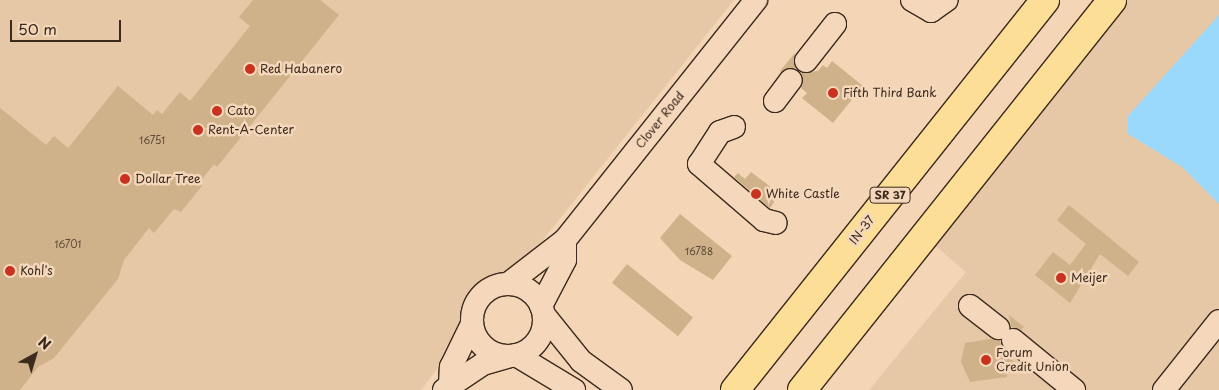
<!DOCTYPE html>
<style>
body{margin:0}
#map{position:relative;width:1219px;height:390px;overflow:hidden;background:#f4d6b6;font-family:"Playpen Sans",sans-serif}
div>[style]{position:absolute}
.built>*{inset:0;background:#e6c8a6}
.water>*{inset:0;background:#9ad8fc}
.building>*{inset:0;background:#cfb18a;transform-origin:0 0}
.roads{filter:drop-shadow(1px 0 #3b2a1e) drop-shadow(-1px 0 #3b2a1e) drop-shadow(0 1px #3b2a1e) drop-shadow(0 -1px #3b2a1e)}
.minor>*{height:22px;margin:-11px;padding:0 11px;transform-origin:11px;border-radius:11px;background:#f5d8bb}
.minor>.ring{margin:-11px;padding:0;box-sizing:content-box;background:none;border:22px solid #f5d8bb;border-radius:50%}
.highway>*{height:28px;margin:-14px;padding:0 14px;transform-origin:14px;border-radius:14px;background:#fdde96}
.dots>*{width:14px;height:14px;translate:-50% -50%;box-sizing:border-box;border:2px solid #f5d8bb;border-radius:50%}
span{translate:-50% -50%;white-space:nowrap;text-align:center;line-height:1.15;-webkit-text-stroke:5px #f5d8bb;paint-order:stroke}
.number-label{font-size:10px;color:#604c39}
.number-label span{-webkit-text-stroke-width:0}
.shield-label span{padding:1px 4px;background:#f5d8bb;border:1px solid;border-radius:4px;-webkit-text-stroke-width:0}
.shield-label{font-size:11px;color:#3b2a1e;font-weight:700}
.poi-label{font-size:12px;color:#3b2a1e}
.left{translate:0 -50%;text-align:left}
.street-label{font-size:12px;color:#3b2a1e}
.north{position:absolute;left:10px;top:330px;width:50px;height:50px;-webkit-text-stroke:4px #f5d8bb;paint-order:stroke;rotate:39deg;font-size:14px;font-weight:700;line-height:20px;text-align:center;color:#3b2a1e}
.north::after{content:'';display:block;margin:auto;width:18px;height:22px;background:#3b2a1e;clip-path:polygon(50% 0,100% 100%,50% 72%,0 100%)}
.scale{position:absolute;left:10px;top:20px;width:111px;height:22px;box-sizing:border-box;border:2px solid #3b2a1e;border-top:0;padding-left:6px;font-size:15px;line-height:18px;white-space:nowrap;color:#3b2a1e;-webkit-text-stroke:4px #f5d8bb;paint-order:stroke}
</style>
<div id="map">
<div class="built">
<div style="clip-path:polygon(0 0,734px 0,531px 255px,504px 271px,466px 309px,441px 364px,421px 390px,0 390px)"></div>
<div style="clip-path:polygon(1125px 0,1219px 0,1219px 390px,869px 390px,966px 272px,932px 243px)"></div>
</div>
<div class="water">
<div style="clip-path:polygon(1219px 15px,1219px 204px,1182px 167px,1128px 134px,1128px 116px)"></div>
</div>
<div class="building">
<div style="clip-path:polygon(253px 0,320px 0,339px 15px,217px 167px,214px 164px,199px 183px,202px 186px,181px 212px,174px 209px,154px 233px,149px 228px,124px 260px,118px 279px,54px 358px,38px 367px,20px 390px,0 390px,0 108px,46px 145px,54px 136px,68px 148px,118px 86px,153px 115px,157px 110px,162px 114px,180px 92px,190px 101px,250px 26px,239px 17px)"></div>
<div style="clip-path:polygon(795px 53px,795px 68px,781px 72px,780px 71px)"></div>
<div style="clip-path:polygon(832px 61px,863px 86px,833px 123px,802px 98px,807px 93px,801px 88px,802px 73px,818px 71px,823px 65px,827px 68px)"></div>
<div style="clip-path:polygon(751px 172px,780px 194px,770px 208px,734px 177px,738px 173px,745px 179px)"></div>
<div style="clip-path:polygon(1069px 205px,1139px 262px,1128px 276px,1100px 254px,1070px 303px,1035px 275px,1053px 252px,1070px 265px,1086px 244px,1057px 220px)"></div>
<div style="clip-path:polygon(680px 214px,732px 256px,713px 280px,680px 260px,660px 238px)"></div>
<div style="left:627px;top:264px;width:85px;height:24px;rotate:39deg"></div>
<div style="clip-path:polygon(1009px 315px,1024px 327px,1021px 330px,1011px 327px)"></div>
<div style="clip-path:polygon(990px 339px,1000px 341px,1003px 353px,1016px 363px,1006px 364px,1007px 377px,970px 382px,961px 362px,965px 343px)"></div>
</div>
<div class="roads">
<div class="minor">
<div style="left:912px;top:0;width:22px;rotate:30deg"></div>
<div style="left:931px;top:11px;width:19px;rotate:-35deg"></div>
<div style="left:806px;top:61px;width:47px;rotate:-51.9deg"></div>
<div style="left:775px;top:101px;width:26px;rotate:-53deg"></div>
<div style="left:734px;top:127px;width:15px;rotate:160deg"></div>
<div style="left:720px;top:132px;width:38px;rotate:123deg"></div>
<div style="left:699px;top:164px;width:86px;rotate:40.7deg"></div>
<div style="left:764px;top:220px;width:12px;rotate:14deg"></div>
<div style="left:508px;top:284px;width:72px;rotate:-37.7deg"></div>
<div style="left:565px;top:240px;width:307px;rotate:-51.5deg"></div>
<div class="ring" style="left:472px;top:284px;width:50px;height:50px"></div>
<div style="left:541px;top:306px;width:52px;rotate:-62.4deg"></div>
<div style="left:565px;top:260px;width:20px;rotate:-90deg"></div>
<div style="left:970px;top:306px;width:36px;rotate:38deg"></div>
<div style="left:544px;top:315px;width:59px;rotate:51.2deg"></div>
<div style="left:581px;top:361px;width:49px;rotate:35.9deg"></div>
<div style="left:1013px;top:340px;width:79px;rotate:39.3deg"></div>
<div style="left:516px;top:355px;width:68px;rotate:31.1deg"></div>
<div style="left:450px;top:384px;width:17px;rotate:-87deg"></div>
<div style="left:451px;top:367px;width:48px;rotate:-64deg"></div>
<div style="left:444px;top:390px;width:47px;rotate:-33.7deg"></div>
<div style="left:483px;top:364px;width:29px;rotate:-16deg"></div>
<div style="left:1164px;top:390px;width:88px;rotate:-51.4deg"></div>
</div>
<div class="highway">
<div style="left:735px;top:390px;width:498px;rotate:-51.5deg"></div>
<div style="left:802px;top:390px;width:498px;rotate:-51.5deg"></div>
</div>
</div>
<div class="dots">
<div style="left:250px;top:69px;background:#c8321e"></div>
<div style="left:833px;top:93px;background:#c8321e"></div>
<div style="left:217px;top:111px;background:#c8321e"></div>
<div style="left:198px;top:130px;background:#c8321e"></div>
<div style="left:125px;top:179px;background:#c8321e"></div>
<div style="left:756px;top:194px;background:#c8321e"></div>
<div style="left:10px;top:271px;background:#c8321e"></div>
<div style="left:1061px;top:278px;background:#c8321e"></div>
<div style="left:986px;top:360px;background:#c8321e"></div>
</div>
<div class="number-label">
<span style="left:152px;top:140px">16751</span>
<span style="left:68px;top:244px">16701</span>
<span style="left:699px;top:251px">16788</span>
</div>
<div class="shield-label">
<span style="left:890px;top:195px">SR 37</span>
</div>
<div class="poi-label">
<span class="left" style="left:260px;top:69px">Red Habanero</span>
<span class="left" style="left:843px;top:93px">Fifth Third Bank</span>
<span class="left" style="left:227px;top:111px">Cato</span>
<span class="left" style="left:208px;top:130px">Rent-A-Center</span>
<span class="left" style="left:135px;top:179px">Dollar Tree</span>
<span class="left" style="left:766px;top:194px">White Castle</span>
<span class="left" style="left:20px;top:271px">Kohl's</span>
<span class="left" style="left:1071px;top:278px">Meijer</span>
<span class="left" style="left:996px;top:360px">Forum<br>Credit Union</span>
</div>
<div class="street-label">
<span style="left:660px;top:120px;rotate:-51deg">Clover Road</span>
<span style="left:862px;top:230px;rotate:-52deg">IN-37</span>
</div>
<div class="north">N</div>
<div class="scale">50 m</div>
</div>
